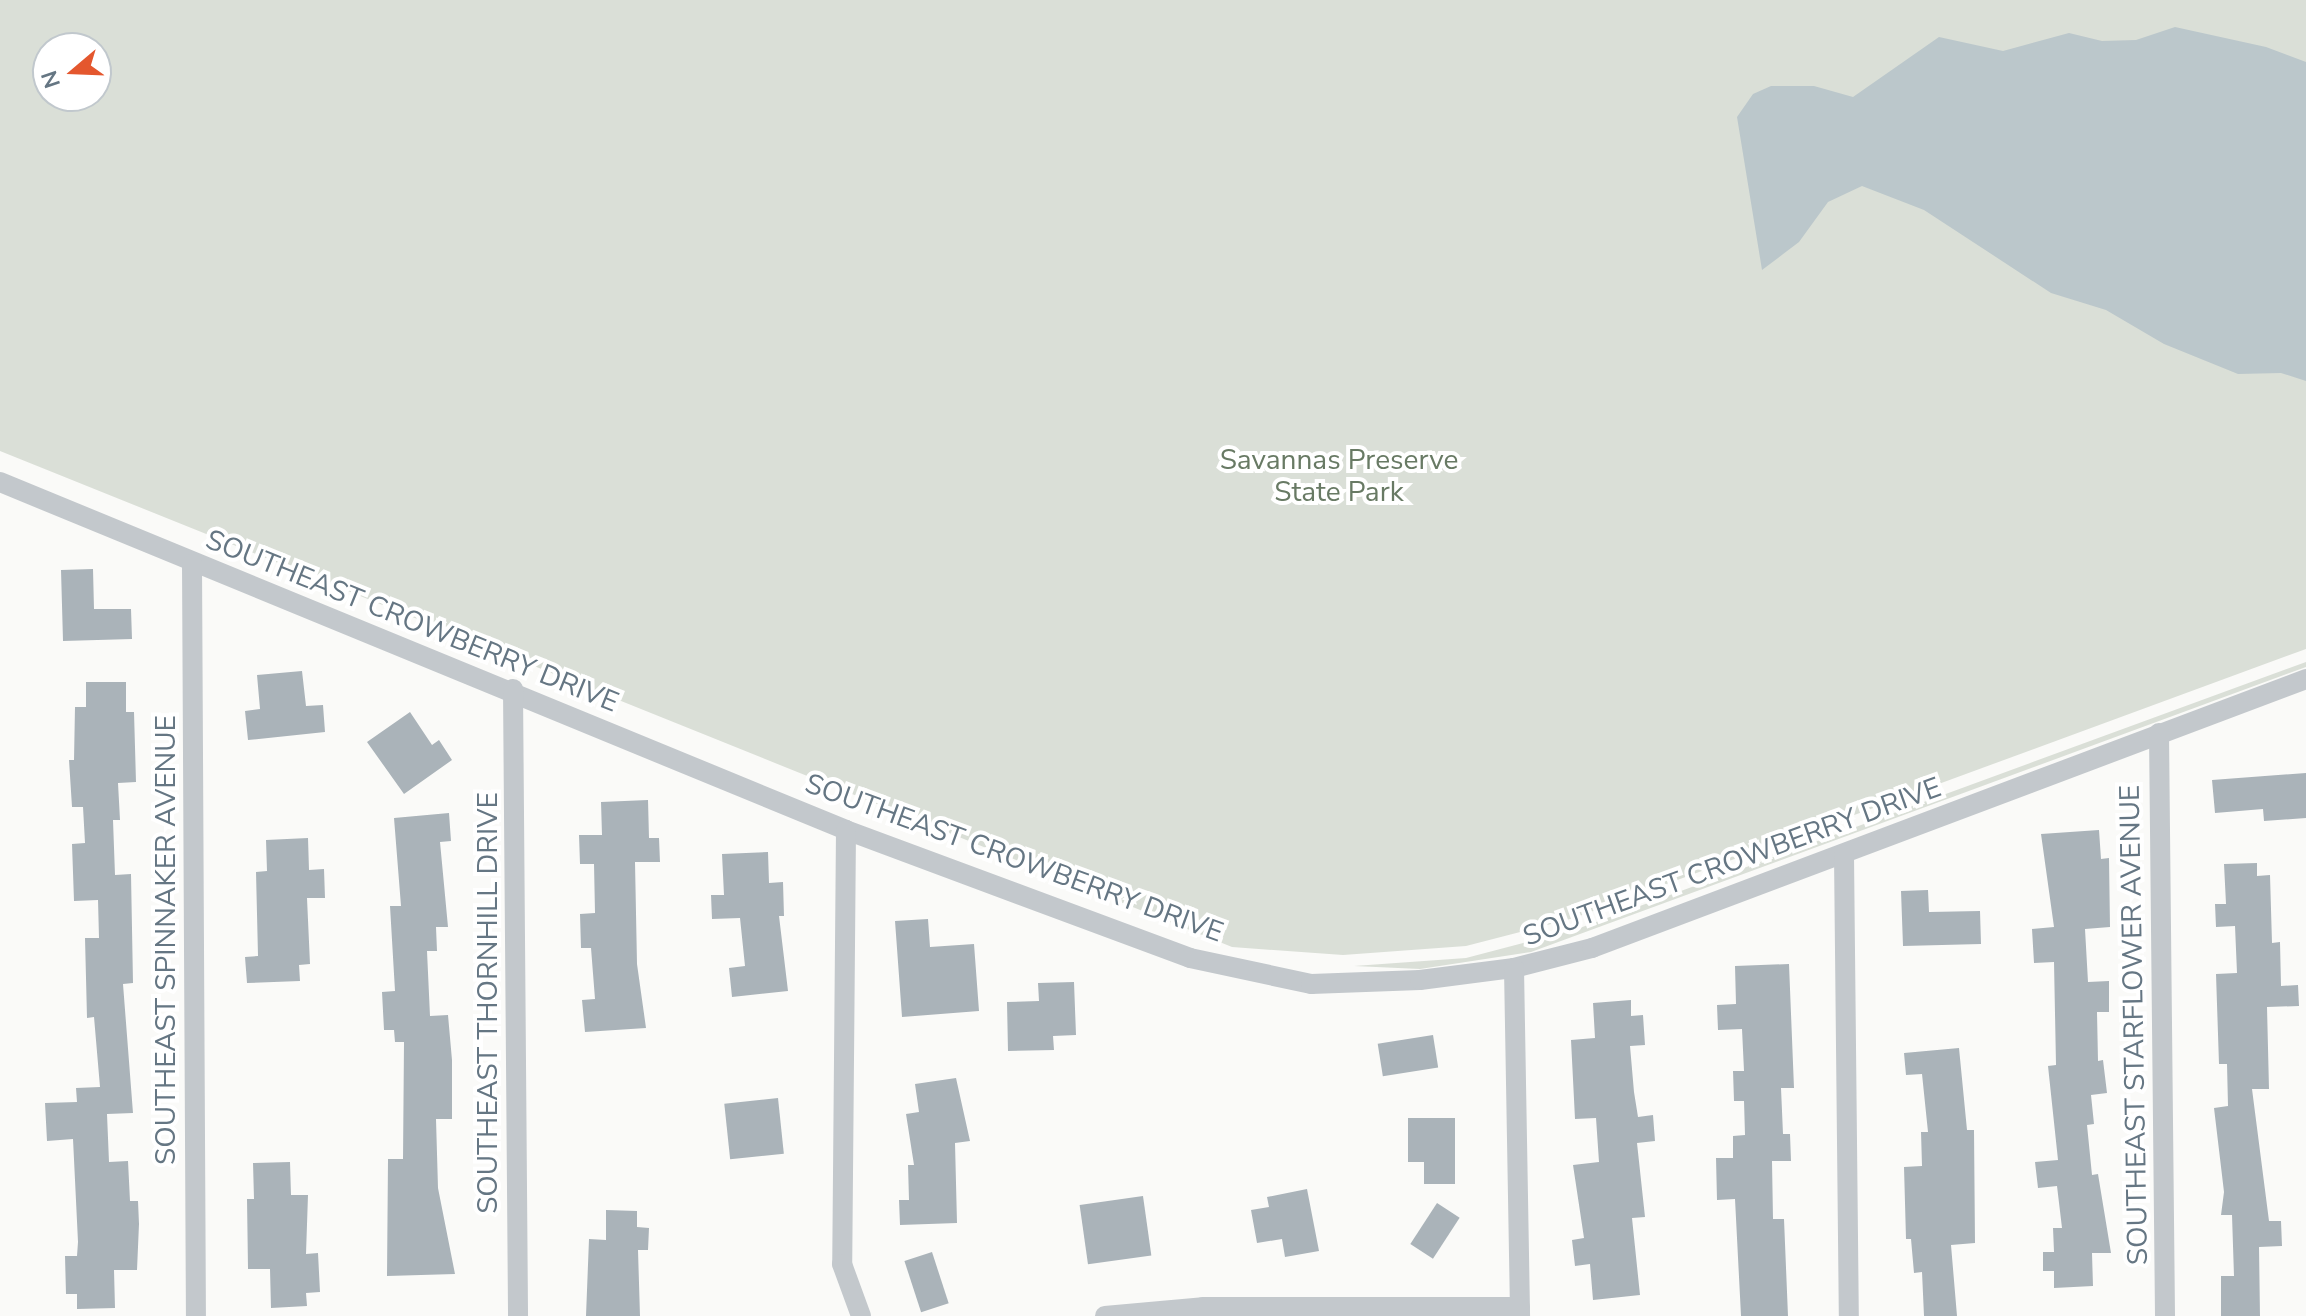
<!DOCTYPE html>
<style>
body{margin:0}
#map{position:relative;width:2306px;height:1316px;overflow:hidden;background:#fafaf8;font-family:"Nunito Sans",sans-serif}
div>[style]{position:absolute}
.green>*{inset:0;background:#dadfd7}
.water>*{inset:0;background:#bbc7cb}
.building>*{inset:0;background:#aab3b9;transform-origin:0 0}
.street>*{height:20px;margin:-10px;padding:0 10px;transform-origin:10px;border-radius:10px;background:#c3c8cc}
span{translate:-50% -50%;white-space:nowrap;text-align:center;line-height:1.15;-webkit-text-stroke:8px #fff;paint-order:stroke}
.park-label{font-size:28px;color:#687a64}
.street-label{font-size:28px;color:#657683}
.north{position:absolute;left:32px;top:32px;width:80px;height:80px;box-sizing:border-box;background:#fff;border:2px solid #c1c8cd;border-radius:50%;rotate:251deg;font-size:22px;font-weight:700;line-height:32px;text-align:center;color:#657683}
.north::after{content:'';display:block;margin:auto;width:28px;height:36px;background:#e4572e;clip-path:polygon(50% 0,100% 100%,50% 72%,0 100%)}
</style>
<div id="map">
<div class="green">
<div style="clip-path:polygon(evenodd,0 0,2306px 0,2306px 649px,1574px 918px,1466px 946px,1343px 955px,1232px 947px,0 451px,0 0,48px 48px,96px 48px,96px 96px,48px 96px,48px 48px)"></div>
<div style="clip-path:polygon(2306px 662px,2306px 667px,1531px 952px,1420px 969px,1354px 966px,1466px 958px,1577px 929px)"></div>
</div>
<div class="water">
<div style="clip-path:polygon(2175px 27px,2266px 47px,2306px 62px,2306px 381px,2281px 373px,2238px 374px,2164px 344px,2106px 310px,2051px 293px,1924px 210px,1862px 186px,1828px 202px,1799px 242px,1762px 270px,1737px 117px,1753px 94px,1771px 86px,1814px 86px,1853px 97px,1939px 37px,2003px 51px,2069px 33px,2102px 41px,2136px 40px)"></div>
</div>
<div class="building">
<div style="clip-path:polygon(93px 569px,94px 609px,131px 609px,132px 639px,63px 641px,61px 570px)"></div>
<div style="clip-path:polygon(302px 671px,306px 706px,323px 705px,325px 732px,248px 740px,245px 711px,260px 709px,257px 675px)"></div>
<div style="clip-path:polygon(86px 682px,126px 682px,126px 712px,134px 712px,136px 782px,118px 783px,120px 820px,113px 820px,115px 875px,131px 874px,133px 983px,123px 984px,133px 1113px,107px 1114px,109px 1162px,128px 1161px,130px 1201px,138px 1201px,139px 1224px,137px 1270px,114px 1270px,115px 1308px,77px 1309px,77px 1294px,66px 1294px,65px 1256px,77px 1256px,78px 1242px,73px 1139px,47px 1141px,45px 1103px,77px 1102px,76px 1088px,100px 1087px,94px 1017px,87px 1018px,85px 938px,99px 938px,98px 900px,74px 901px,72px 844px,85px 843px,83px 807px,72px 807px,69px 760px,74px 760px,75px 707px,86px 707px)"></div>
<div style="clip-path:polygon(410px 712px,432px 745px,439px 740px,452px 760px,404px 794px,367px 742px)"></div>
<div style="clip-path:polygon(2306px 773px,2306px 818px,2264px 821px,2263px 809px,2215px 813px,2212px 780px)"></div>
<div style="clip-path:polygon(648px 800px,649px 838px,659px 838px,660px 862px,635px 862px,637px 964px,646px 1028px,585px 1032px,582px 1000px,595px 999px,591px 948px,581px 948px,580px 914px,595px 913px,594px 864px,580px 864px,579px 835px,602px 835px,601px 802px)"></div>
<div style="clip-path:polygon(449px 813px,451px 841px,440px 842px,448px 927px,436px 927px,437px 951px,427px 951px,430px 1016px,448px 1015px,452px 1060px,452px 1119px,436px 1119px,438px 1188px,455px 1274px,387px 1276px,388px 1159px,403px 1159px,404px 1042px,395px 1042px,394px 1030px,384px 1030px,382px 992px,395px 991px,390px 906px,401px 906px,394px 818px)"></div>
<div style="clip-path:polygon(2099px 830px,2101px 859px,2109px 858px,2110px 927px,2085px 929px,2088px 982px,2109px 981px,2109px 1012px,2097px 1012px,2098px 1061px,2103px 1060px,2107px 1093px,2091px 1095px,2094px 1124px,2087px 1125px,2092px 1175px,2098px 1174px,2111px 1253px,2092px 1253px,2093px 1286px,2054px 1288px,2054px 1271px,2043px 1271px,2043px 1252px,2054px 1252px,2053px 1228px,2062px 1228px,2057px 1186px,2038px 1188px,2035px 1162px,2058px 1160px,2048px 1066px,2056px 1065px,2054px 962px,2034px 963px,2032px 929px,2054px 927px,2041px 834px)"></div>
<div style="clip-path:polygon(308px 838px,309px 870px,324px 869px,325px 898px,307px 898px,310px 964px,299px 965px,300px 981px,247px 983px,245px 957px,258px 956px,256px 872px,267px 871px,266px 840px)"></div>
<div style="clip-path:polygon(768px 852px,769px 883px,783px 882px,784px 916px,779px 916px,788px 991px,732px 997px,729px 968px,745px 966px,740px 918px,712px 919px,711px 895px,724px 895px,722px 854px)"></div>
<div style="clip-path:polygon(2257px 863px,2257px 876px,2270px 875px,2272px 943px,2280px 942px,2281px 986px,2298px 985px,2299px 1006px,2267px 1007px,2269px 1089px,2252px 1089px,2269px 1221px,2281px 1221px,2282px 1246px,2259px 1247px,2260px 1316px,2221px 1316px,2221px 1276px,2234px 1276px,2232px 1215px,2221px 1215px,2224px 1192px,2214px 1108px,2228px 1106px,2227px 1064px,2219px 1064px,2216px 974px,2237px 973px,2235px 926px,2216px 927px,2215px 904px,2226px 904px,2224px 864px)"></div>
<div style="clip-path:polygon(1928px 890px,1929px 912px,1980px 911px,1981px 944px,1903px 946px,1901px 891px)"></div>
<div style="clip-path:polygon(928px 919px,930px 947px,974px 944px,979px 1011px,902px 1017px,895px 921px)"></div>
<div style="clip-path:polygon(1789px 964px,1794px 1088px,1781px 1088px,1783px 1134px,1790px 1134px,1791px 1161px,1772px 1161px,1773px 1219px,1784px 1219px,1788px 1316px,1741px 1316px,1735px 1199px,1717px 1200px,1716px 1158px,1733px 1158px,1733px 1136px,1745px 1135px,1744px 1101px,1734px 1101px,1733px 1071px,1744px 1071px,1742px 1029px,1718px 1030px,1717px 1005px,1736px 1004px,1735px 966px)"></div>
<div style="clip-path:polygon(1074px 982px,1076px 1035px,1053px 1036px,1054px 1050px,1008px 1051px,1007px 1002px,1039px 1001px,1038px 983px)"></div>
<div style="clip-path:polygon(1631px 1000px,1631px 1016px,1643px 1015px,1645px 1045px,1630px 1046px,1634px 1092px,1638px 1117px,1653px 1115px,1655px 1141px,1637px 1143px,1645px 1217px,1632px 1218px,1640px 1295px,1593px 1300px,1590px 1264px,1575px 1266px,1572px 1240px,1584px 1238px,1573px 1165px,1599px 1162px,1596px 1118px,1575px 1119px,1571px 1040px,1595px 1038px,1593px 1003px)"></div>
<div style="left:1433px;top:1035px;width:33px;height:56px;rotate:81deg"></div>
<div style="clip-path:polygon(1959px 1048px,1967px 1130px,1974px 1130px,1975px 1243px,1951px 1245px,1957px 1316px,1924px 1316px,1922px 1272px,1914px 1273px,1911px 1239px,1906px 1239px,1904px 1167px,1922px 1166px,1921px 1132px,1928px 1132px,1922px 1074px,1906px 1075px,1904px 1053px)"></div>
<div style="clip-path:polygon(956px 1078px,970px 1141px,955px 1143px,957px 1223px,900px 1225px,899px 1200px,909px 1200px,908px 1165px,914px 1165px,906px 1114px,919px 1112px,915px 1084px)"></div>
<div style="left:778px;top:1098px;width:56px;height:54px;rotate:84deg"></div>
<div style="clip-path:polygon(1408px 1118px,1455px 1118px,1455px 1184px,1424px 1184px,1424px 1162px,1408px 1162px)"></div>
<div style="clip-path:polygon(290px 1162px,291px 1195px,308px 1195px,306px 1254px,318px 1253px,320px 1292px,306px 1293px,307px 1306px,271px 1308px,270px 1269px,248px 1269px,247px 1199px,254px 1199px,253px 1163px)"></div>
<div style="clip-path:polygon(1307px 1189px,1319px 1251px,1285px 1257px,1282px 1239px,1257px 1243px,1251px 1210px,1269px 1207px,1267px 1197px)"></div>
<div style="left:1143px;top:1196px;width:60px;height:64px;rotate:82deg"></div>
<div style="left:1437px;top:1203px;width:27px;height:49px;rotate:33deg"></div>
<div style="clip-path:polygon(606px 1210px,637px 1211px,637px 1227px,649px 1228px,648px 1250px,638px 1250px,640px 1316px,586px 1316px,589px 1239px,606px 1240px)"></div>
<div style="left:932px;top:1252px;width:54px;height:29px;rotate:72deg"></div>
</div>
<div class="street">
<div style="left:0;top:482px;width:915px;rotate:22.36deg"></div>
<div style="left:846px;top:830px;width:367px;rotate:20.4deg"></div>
<div style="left:1190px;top:958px;width:124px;rotate:12.1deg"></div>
<div style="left:1311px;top:984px;width:109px;rotate:-2.1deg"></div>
<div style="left:1420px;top:980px;width:95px;rotate:-7.3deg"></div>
<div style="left:1514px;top:968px;width:81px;rotate:-14.4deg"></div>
<div style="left:1592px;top:948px;width:763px;rotate:-20.64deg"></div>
<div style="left:192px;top:564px;width:752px;rotate:89.7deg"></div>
<div style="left:513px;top:689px;width:627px;rotate:89.54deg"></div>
<div style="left:2159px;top:733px;width:583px;rotate:89.41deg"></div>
<div style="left:846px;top:830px;width:434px;rotate:90.5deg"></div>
<div style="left:842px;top:1264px;width:55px;rotate:69.9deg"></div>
<div style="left:1844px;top:855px;width:461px;rotate:89.4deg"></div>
<div style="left:1514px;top:968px;width:348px;rotate:89deg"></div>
<div style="left:1105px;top:1316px;width:98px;rotate:-5.2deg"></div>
<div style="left:1203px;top:1307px;width:317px"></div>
</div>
<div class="park-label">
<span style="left:1339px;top:476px">Savannas Preserve<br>State Park</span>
</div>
<div class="street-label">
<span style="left:412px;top:621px;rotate:22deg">SOUTHEAST CROWBERRY DRIVE</span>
<span style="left:1014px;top:858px;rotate:20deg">SOUTHEAST CROWBERRY DRIVE</span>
<span style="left:1732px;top:862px;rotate:-20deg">SOUTHEAST CROWBERRY DRIVE</span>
<span style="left:166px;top:940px;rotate:-90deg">SOUTHEAST SPINNAKER AVENUE</span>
<span style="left:488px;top:1003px;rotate:-90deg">SOUTHEAST THORNHILL DRIVE</span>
<span style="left:2134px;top:1025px;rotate:-91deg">SOUTHEAST STARFLOWER AVENUE</span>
</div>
<div class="north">N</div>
</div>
